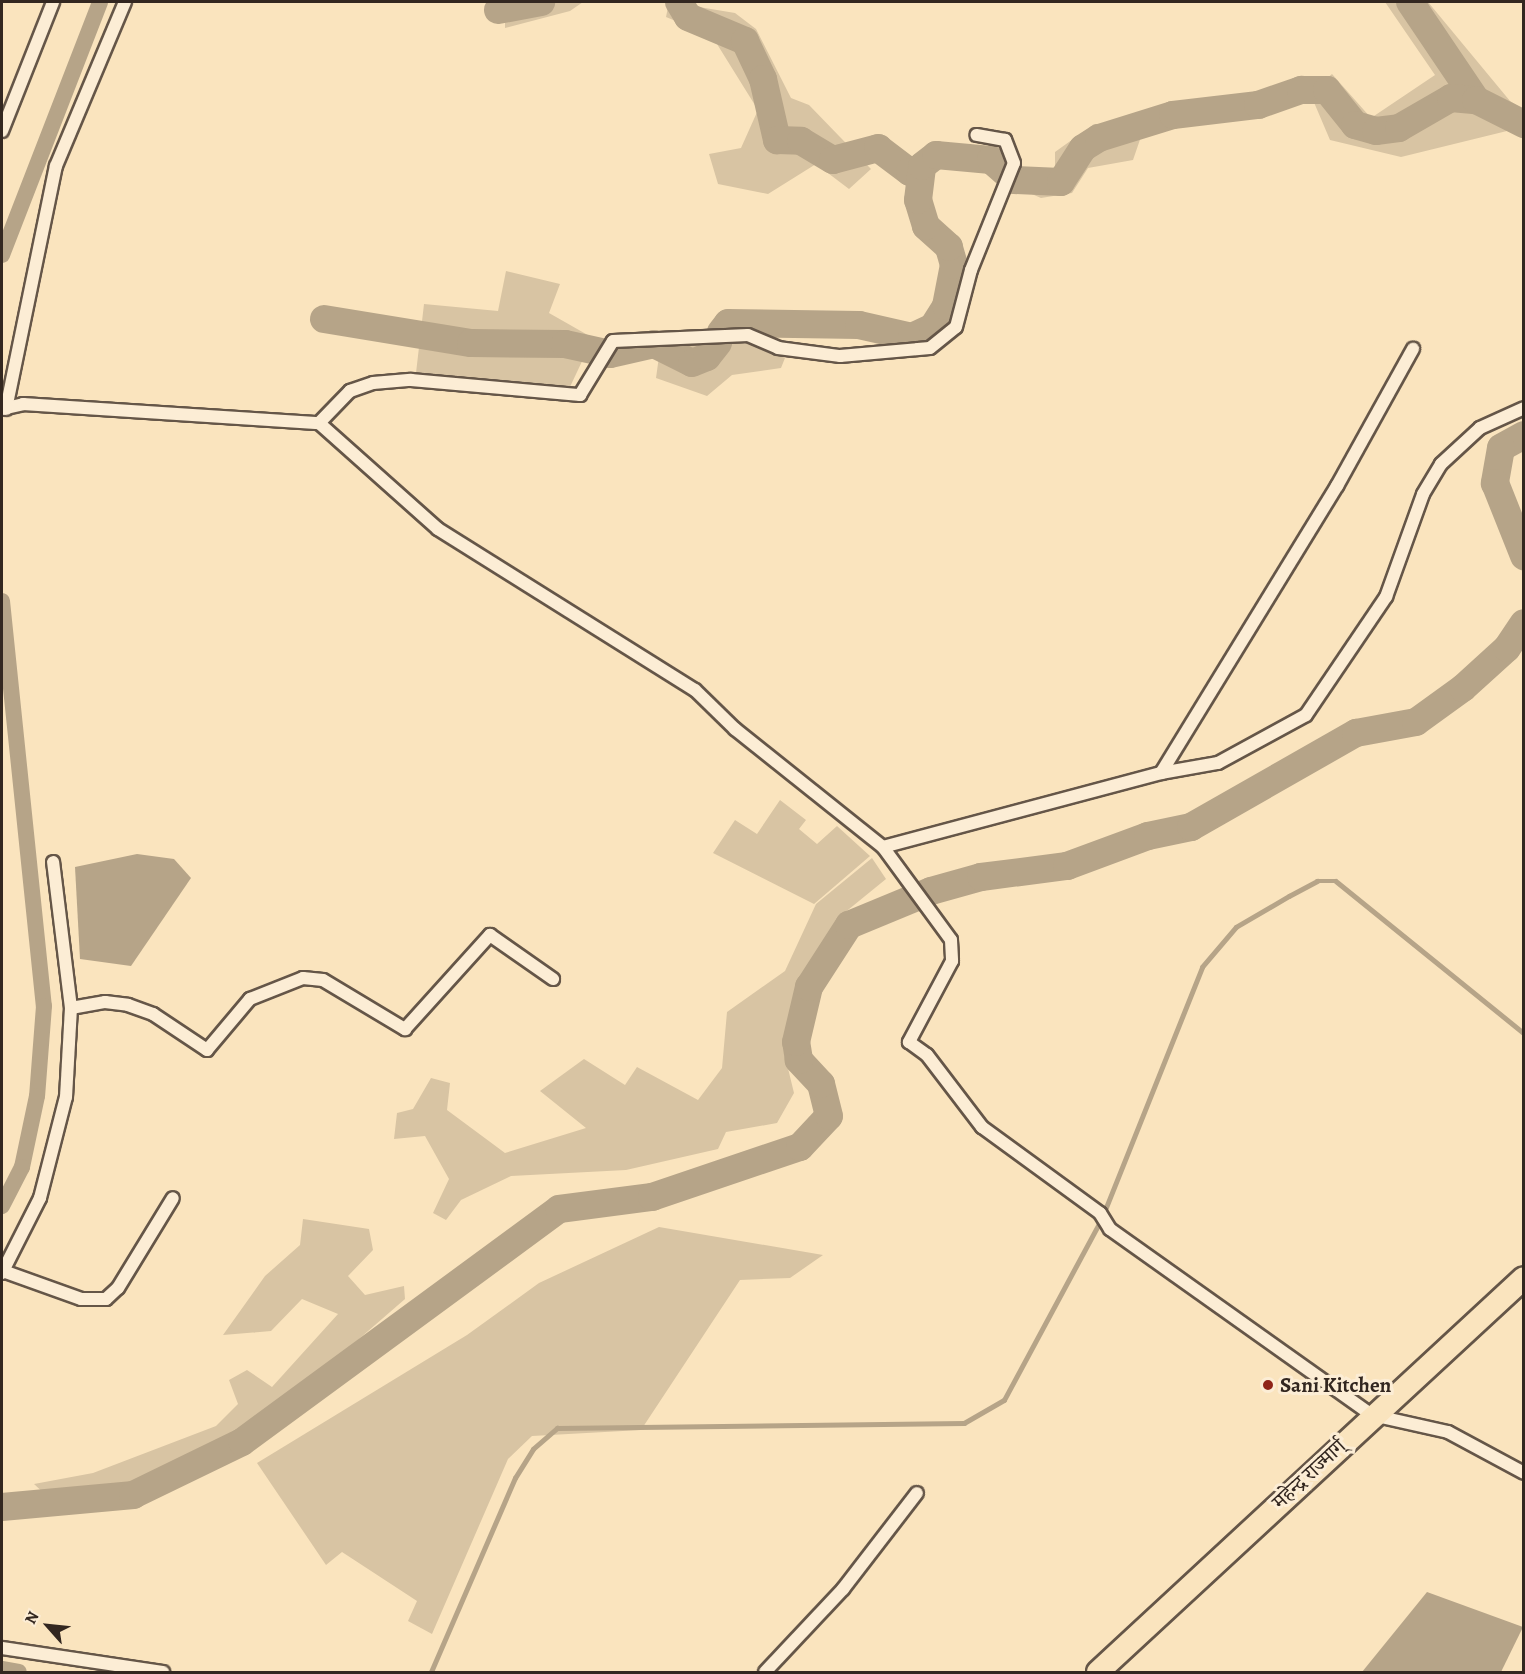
<!DOCTYPE html>
<meta charset="utf-8">
<style>
body{margin:0}
#map{position:relative;width:1525px;height:1674px;overflow:hidden;background:#fae4be;font-family:Alegreya,"Noto Serif Devanagari",serif}
div>[style]{position:absolute}
.green>*{inset:0;background:#d8c4a3}
.water>*{inset:0;background:#b6a488}
.stream>*{height:4.5px;margin:-2.25px;padding:0 2.25px;transform-origin:2.25px;border-radius:2.25px;background:#b6a488}
.canal>*{height:16px;margin:-8px;padding:0 8px;transform-origin:8px;border-radius:8px;background:#b6a488}
.river>*{height:28px;margin:-14px;padding:0 14px;transform-origin:14px;border-radius:14px;background:#b6a488}
.roads{filter:drop-shadow(2px 0 #655648) drop-shadow(-2px 0 #655648) drop-shadow(0 2px #655648) drop-shadow(0 -2px #655648)}
.street>*{height:12px;margin:-6px;padding:0 6px;transform-origin:6px;border-radius:6px;background:#fcedd5}
.highway>*{height:22px;margin:-11px;padding:0 11px;transform-origin:11px;border-radius:11px;background:#fae4be}
.dots>*{width:16px;height:16px;translate:-50% -50%;box-sizing:border-box;border:3px solid #fcedd5;border-radius:50%}
span{translate:-50% -50%;white-space:nowrap;text-align:center;line-height:1.15;-webkit-text-stroke:6px #fcedd5;paint-order:stroke}
.poi-label{font-size:21px;color:#332720;font-weight:700}
.left{translate:0 -50%;text-align:left}
.street-label{font-size:21px;color:#332720}
.frame{position:absolute;inset:0;border:3px solid #332720;pointer-events:none}
.north{position:absolute;left:18px;top:1596px;width:60px;height:60px;-webkit-text-stroke:4px #fcedd5;paint-order:stroke;rotate:297deg;font-size:16px;font-weight:700;line-height:24px;text-align:center;color:#332720}
.north::after{content:'';display:block;margin:auto;width:21px;height:27px;background:#332720;clip-path:polygon(50% 0,100% 100%,50% 72%,0 100%)}
</style>
<div id="map">
<div class="green">
<div style="clip-path:polygon(505px 2px,583px 2px,570px 11px,505px 28px)"></div>
<div style="clip-path:polygon(669px 2px,735px 13px,756px 29px,791px 98px,809px 105px,871px 169px,849px 189px,816px 164px,768px 194px,718px 184px,709px 154px,741px 148px,758px 110px,712px 36px,666px 17px)"></div>
<div style="clip-path:polygon(1385px 2px,1428px 2px,1510px 101px,1523px 109px,1523px 139px,1511px 130px,1401px 157px,1330px 140px,1310px 93px,1332px 74px,1371px 118px,1435px 75px)"></div>
<div style="clip-path:polygon(1094px 124px,1145px 125px,1133px 160px,1088px 168px,1072px 193px,1041px 198px,1018px 188px,1022px 170px,1055px 173px,1055px 152px)"></div>
<div style="clip-path:polygon(506px 271px,560px 284px,549px 313px,593px 338px,569px 389px,416px 373px,424px 304px,498px 311px)"></div>
<div style="clip-path:polygon(747px 340px,785px 358px,781px 368px,732px 375px,707px 396px,656px 378px,661px 342px)"></div>
<div style="clip-path:polygon(780px 800px,806px 820px,799px 829px,817px 844px,837px 826px,870px 856px,814px 904px,713px 853px,735px 820px,757px 834px)"></div>
<div style="clip-path:polygon(872px 858px,886px 879px,843px 914px,800px 978px,784px 1052px,794px 1093px,777px 1123px,726px 1132px,718px 1149px,626px 1170px,511px 1176px,461px 1200px,446px 1220px,433px 1213px,449px 1179px,425px 1136px,394px 1139px,397px 1113px,413px 1109px,431px 1078px,450px 1083px,447px 1110px,505px 1153px,586px 1128px,540px 1091px,584px 1059px,625px 1085px,637px 1067px,698px 1100px,722px 1068px,727px 1012px,785px 971px,816px 904px)"></div>
<div style="clip-path:polygon(303px 1219px,369px 1229px,373px 1250px,348px 1276px,365px 1295px,404px 1286px,405px 1299px,231px 1450px,184px 1483px,49px 1498px,34px 1484px,93px 1473px,216px 1426px,238px 1404px,229px 1380px,247px 1370px,272px 1387px,338px 1314px,302px 1299px,271px 1331px,223px 1335px,265px 1276px,300px 1245px)"></div>
<div style="clip-path:polygon(659px 1227px,823px 1255px,790px 1278px,740px 1280px,641px 1430px,532px 1436px,508px 1459px,432px 1634px,408px 1621px,417px 1601px,342px 1552px,326px 1565px,257px 1463px,467px 1335px,539px 1283px)"></div>
</div>
<div class="water">
<div style="clip-path:polygon(137px 854px,174px 859px,191px 878px,131px 966px,80px 959px,75px 867px)"></div>
<div style="clip-path:polygon(1427px 1592px,1523px 1627px,1501px 1672px,1362px 1672px)"></div>
</div>
<div class="stream">
<div style="left:431px;top:1672px;width:211px;rotate:-66.6deg"></div>
<div style="left:515px;top:1478px;width:34px;rotate:-58deg"></div>
<div style="left:533px;top:1449px;width:32px;rotate:-41deg"></div>
<div style="left:557px;top:1428px;width:407px;rotate:-0.7deg"></div>
<div style="left:964px;top:1423px;width:46px;rotate:-29.9deg"></div>
<div style="left:1004px;top:1400px;width:204px;rotate:-61.7deg"></div>
<div style="left:1101px;top:1220px;width:272px;rotate:-68.2deg"></div>
<div style="left:1202px;top:967px;width:52px;rotate:-49.6deg"></div>
<div style="left:1236px;top:927px;width:61px;rotate:-30.3deg"></div>
<div style="left:1289px;top:896px;width:32px;rotate:-28deg"></div>
<div style="left:1317px;top:881px;width:19px"></div>
<div style="left:1336px;top:881px;width:242px;rotate:39deg"></div>
</div>
<div class="canal">
<div style="left:2px;top:255px;width:271px;rotate:-68.8deg"></div>
<div style="left:2px;top:601px;width:407px;rotate:84.1deg"></div>
<div style="left:44px;top:1006px;width:90px;rotate:94.4deg"></div>
<div style="left:37px;top:1096px;width:73px;rotate:101.9deg"></div>
<div style="left:22px;top:1167px;width:44px;rotate:117.1deg"></div>
<div style="left:2px;top:1669px;width:17px;rotate:10deg"></div>
</div>
<div class="river">
<div style="left:679px;top:2px;width:17px;rotate:59deg"></div>
<div style="left:688px;top:17px;width:62px;rotate:22.8deg"></div>
<div style="left:745px;top:41px;width:42px;rotate:64.7deg"></div>
<div style="left:763px;top:79px;width:63px;rotate:77.1deg"></div>
<div style="left:777px;top:140px;width:24px;rotate:2deg"></div>
<div style="left:801px;top:141px;width:37px;rotate:31deg"></div>
<div style="left:833px;top:160px;width:47px;rotate:-14.9deg"></div>
<div style="left:878px;top:148px;width:40px;rotate:37deg"></div>
<div style="left:910px;top:172px;width:10px"></div>
<div style="left:1410px;top:2px;width:118px;rotate:56deg"></div>
<div style="left:498px;top:10px;width:44px;rotate:-10.5deg"></div>
<div style="left:324px;top:319px;width:149px;rotate:9.3deg"></div>
<div style="left:471px;top:343px;width:94px;rotate:0.6deg"></div>
<div style="left:565px;top:344px;width:46px;rotate:12.5deg"></div>
<div style="left:610px;top:354px;width:45px;rotate:-12.8deg"></div>
<div style="left:654px;top:344px;width:42px;rotate:26.6deg"></div>
<div style="left:692px;top:363px;width:16px;rotate:-22deg"></div>
<div style="left:707px;top:357px;width:18px;rotate:-52deg"></div>
<div style="left:721px;top:332px;width:11px;rotate:-52deg"></div>
<div style="left:728px;top:323px;width:131px;rotate:0.9deg"></div>
<div style="left:859px;top:325px;width:54px;rotate:12.8deg"></div>
<div style="left:912px;top:337px;width:23px;rotate:-25deg"></div>
<div style="left:933px;top:327px;width:25px;rotate:-58deg"></div>
<div style="left:946px;top:306px;width:42px;rotate:-79deg"></div>
<div style="left:954px;top:265px;width:19px;rotate:-106deg"></div>
<div style="left:949px;top:247px;width:31px;rotate:-138deg"></div>
<div style="left:926px;top:226px;width:27px;rotate:-107deg"></div>
<div style="left:918px;top:200px;width:34px;rotate:-83deg"></div>
<div style="left:922px;top:166px;width:18px;rotate:-38deg"></div>
<div style="left:936px;top:155px;width:55px;rotate:5.2deg"></div>
<div style="left:991px;top:160px;width:30px;rotate:41deg"></div>
<div style="left:1014px;top:180px;width:47px;rotate:2.4deg"></div>
<div style="left:1061px;top:182px;width:40px;rotate:-57.1deg"></div>
<div style="left:1083px;top:148px;width:19px;rotate:-32deg"></div>
<div style="left:1099px;top:138px;width:77px;rotate:-17.3deg"></div>
<div style="left:1173px;top:115px;width:86px;rotate:-6.7deg"></div>
<div style="left:1258px;top:105px;width:46px;rotate:-19.2deg"></div>
<div style="left:1301px;top:90px;width:26px"></div>
<div style="left:1327px;top:90px;width:45px;rotate:51.3deg"></div>
<div style="left:1355px;top:125px;width:22px;rotate:16deg"></div>
<div style="left:1376px;top:131px;width:23px;rotate:-7deg"></div>
<div style="left:1399px;top:128px;width:60px;rotate:-30deg"></div>
<div style="left:1451px;top:98px;width:25px;rotate:5deg"></div>
<div style="left:1476px;top:100px;width:54px;rotate:26.6deg"></div>
<div style="left:1524px;top:435px;width:26px;rotate:151deg"></div>
<div style="left:1501px;top:448px;width:36px;rotate:100deg"></div>
<div style="left:1495px;top:483px;width:79px;rotate:68.3deg"></div>
<div style="left:2px;top:1507px;width:132px;rotate:-5.2deg"></div>
<div style="left:133px;top:1495px;width:121px;rotate:-25.9deg"></div>
<div style="left:242px;top:1442px;width:393px;rotate:-36.3deg"></div>
<div style="left:559px;top:1209px;width:94px;rotate:-7.4deg"></div>
<div style="left:652px;top:1197px;width:156px;rotate:-18.7deg"></div>
<div style="left:800px;top:1147px;width:42px;rotate:-46.9deg"></div>
<div style="left:829px;top:1116px;width:33px;rotate:-104deg"></div>
<div style="left:821px;top:1084px;width:33px;rotate:-133deg"></div>
<div style="left:799px;top:1060px;width:18px;rotate:-99deg"></div>
<div style="left:796px;top:1042px;width:57px;rotate:-76.7deg"></div>
<div style="left:809px;top:987px;width:74px;rotate:-57.2deg"></div>
<div style="left:849px;top:925px;width:89px;rotate:-22.5deg"></div>
<div style="left:931px;top:891px;width:52px;rotate:-15.6deg"></div>
<div style="left:981px;top:877px;width:87px;rotate:-7.3deg"></div>
<div style="left:1067px;top:866px;width:86px;rotate:-20.3deg"></div>
<div style="left:1148px;top:836px;width:44px;rotate:-11.8deg"></div>
<div style="left:1191px;top:827px;width:190px;rotate:-29.7deg"></div>
<div style="left:1356px;top:733px;width:61px;rotate:-10.4deg"></div>
<div style="left:1416px;top:722px;width:58px;rotate:-35.9deg"></div>
<div style="left:1463px;top:688px;width:59px;rotate:-42.3deg"></div>
<div style="left:1507px;top:648px;width:30px;rotate:-56deg"></div>
</div>
<div class="roads">
<div class="street">
<div style="left:2px;top:131px;width:139px;rotate:-68.4deg"></div>
<div style="left:2px;top:409px;width:22px;rotate:-13deg"></div>
<div style="left:23px;top:404px;width:297px;rotate:3.7deg"></div>
<div style="left:319px;top:423px;width:159px;rotate:41.7deg"></div>
<div style="left:438px;top:529px;width:303px;rotate:32.1deg"></div>
<div style="left:695px;top:690px;width:56px;rotate:44.3deg"></div>
<div style="left:735px;top:729px;width:189px;rotate:38.6deg"></div>
<div style="left:883px;top:847px;width:115px;rotate:53.8deg"></div>
<div style="left:951px;top:940px;width:21px;rotate:87deg"></div>
<div style="left:952px;top:961px;width:92px;rotate:118deg"></div>
<div style="left:909px;top:1042px;width:22px;rotate:36deg"></div>
<div style="left:927px;top:1055px;width:91px;rotate:52.6deg"></div>
<div style="left:982px;top:1127px;width:146px;rotate:36.1deg"></div>
<div style="left:1100px;top:1213px;width:19px;rotate:58deg"></div>
<div style="left:1110px;top:1229px;width:321px;rotate:35.4deg"></div>
<div style="left:1372px;top:1415px;width:78px;rotate:12.6deg"></div>
<div style="left:1448px;top:1432px;width:86px;rotate:28.3deg"></div>
<div style="left:6px;top:409px;width:248px;rotate:-78.4deg"></div>
<div style="left:56px;top:166px;width:178px;rotate:-67.2deg"></div>
<div style="left:319px;top:423px;width:45px;rotate:-45.9deg"></div>
<div style="left:350px;top:391px;width:24px;rotate:-19deg"></div>
<div style="left:373px;top:383px;width:38px;rotate:-5deg"></div>
<div style="left:411px;top:380px;width:170px;rotate:5.1deg"></div>
<div style="left:580px;top:395px;width:63px;rotate:-58.6deg"></div>
<div style="left:613px;top:341px;width:135px;rotate:-2.5deg"></div>
<div style="left:748px;top:335px;width:33px;rotate:23deg"></div>
<div style="left:778px;top:348px;width:63px;rotate:7.4deg"></div>
<div style="left:840px;top:356px;width:90px;rotate:-5.1deg"></div>
<div style="left:930px;top:348px;width:33px;rotate:-39deg"></div>
<div style="left:956px;top:327px;width:59px;rotate:-75.3deg"></div>
<div style="left:971px;top:270px;width:115px;rotate:-68.1deg"></div>
<div style="left:1014px;top:163px;width:25px;rotate:-111deg"></div>
<div style="left:1005px;top:140px;width:29px;rotate:-170deg"></div>
<div style="left:1161px;top:773px;width:58px;rotate:-10deg"></div>
<div style="left:1218px;top:763px;width:100px;rotate:-28.6deg"></div>
<div style="left:1306px;top:715px;width:143px;rotate:-55.9deg"></div>
<div style="left:1386px;top:597px;width:109px;rotate:-70.2deg"></div>
<div style="left:1423px;top:494px;width:35px;rotate:-59deg"></div>
<div style="left:1441px;top:464px;width:53px;rotate:-42.7deg"></div>
<div style="left:1480px;top:428px;width:48px;rotate:-24.4deg"></div>
<div style="left:883px;top:847px;width:288px;rotate:-14.9deg"></div>
<div style="left:1161px;top:773px;width:337px;rotate:-58.5deg"></div>
<div style="left:1337px;top:486px;width:157px;rotate:-61deg"></div>
<div style="left:71px;top:1008px;width:35px;rotate:-10deg"></div>
<div style="left:105px;top:1002px;width:23px;rotate:7deg"></div>
<div style="left:128px;top:1005px;width:27px;rotate:20deg"></div>
<div style="left:153px;top:1014px;width:65px;rotate:33.7deg"></div>
<div style="left:207px;top:1050px;width:67px;rotate:-49.9deg"></div>
<div style="left:250px;top:999px;width:57px;rotate:-21.6deg"></div>
<div style="left:303px;top:978px;width:20px;rotate:6deg"></div>
<div style="left:323px;top:980px;width:96px;rotate:30.9deg"></div>
<div style="left:405px;top:1029px;width:127px;rotate:-47.9deg"></div>
<div style="left:490px;top:935px;width:77px;rotate:34.9deg"></div>
<div style="left:3px;top:1271px;width:83px;rotate:19.7deg"></div>
<div style="left:81px;top:1299px;width:25px"></div>
<div style="left:106px;top:1299px;width:16px;rotate:-43deg"></div>
<div style="left:118px;top:1288px;width:105px;rotate:-58.6deg"></div>
<div style="left:2px;top:1273px;width:84px;rotate:-63.1deg"></div>
<div style="left:40px;top:1198px;width:104px;rotate:-75.6deg"></div>
<div style="left:66px;top:1097px;width:89px;rotate:-86.8deg"></div>
<div style="left:71px;top:1008px;width:147px;rotate:-97deg"></div>
<div style="left:2px;top:1648px;width:163px;rotate:8.5deg"></div>
<div style="left:765px;top:1672px;width:114px;rotate:-46.8deg"></div>
<div style="left:843px;top:1589px;width:121px;rotate:-52.4deg"></div>
</div>
<div class="highway">
<div style="left:1098px;top:1672px;width:580px;rotate:-42.77deg"></div>
</div>
</div>
<div class="dots">
<div style="left:1268px;top:1385px;background:#8f2418"></div>
</div>
<div class="poi-label">
<span class="left" style="left:1280px;top:1385px">Sani Kitchen</span>
</div>
<div class="street-label">
<span style="left:1309px;top:1474px;rotate:-43deg">महेन्द्र राज्मार्ग्</span>
</div>
<div class="frame"></div>
<div class="north">N</div>
</div>
